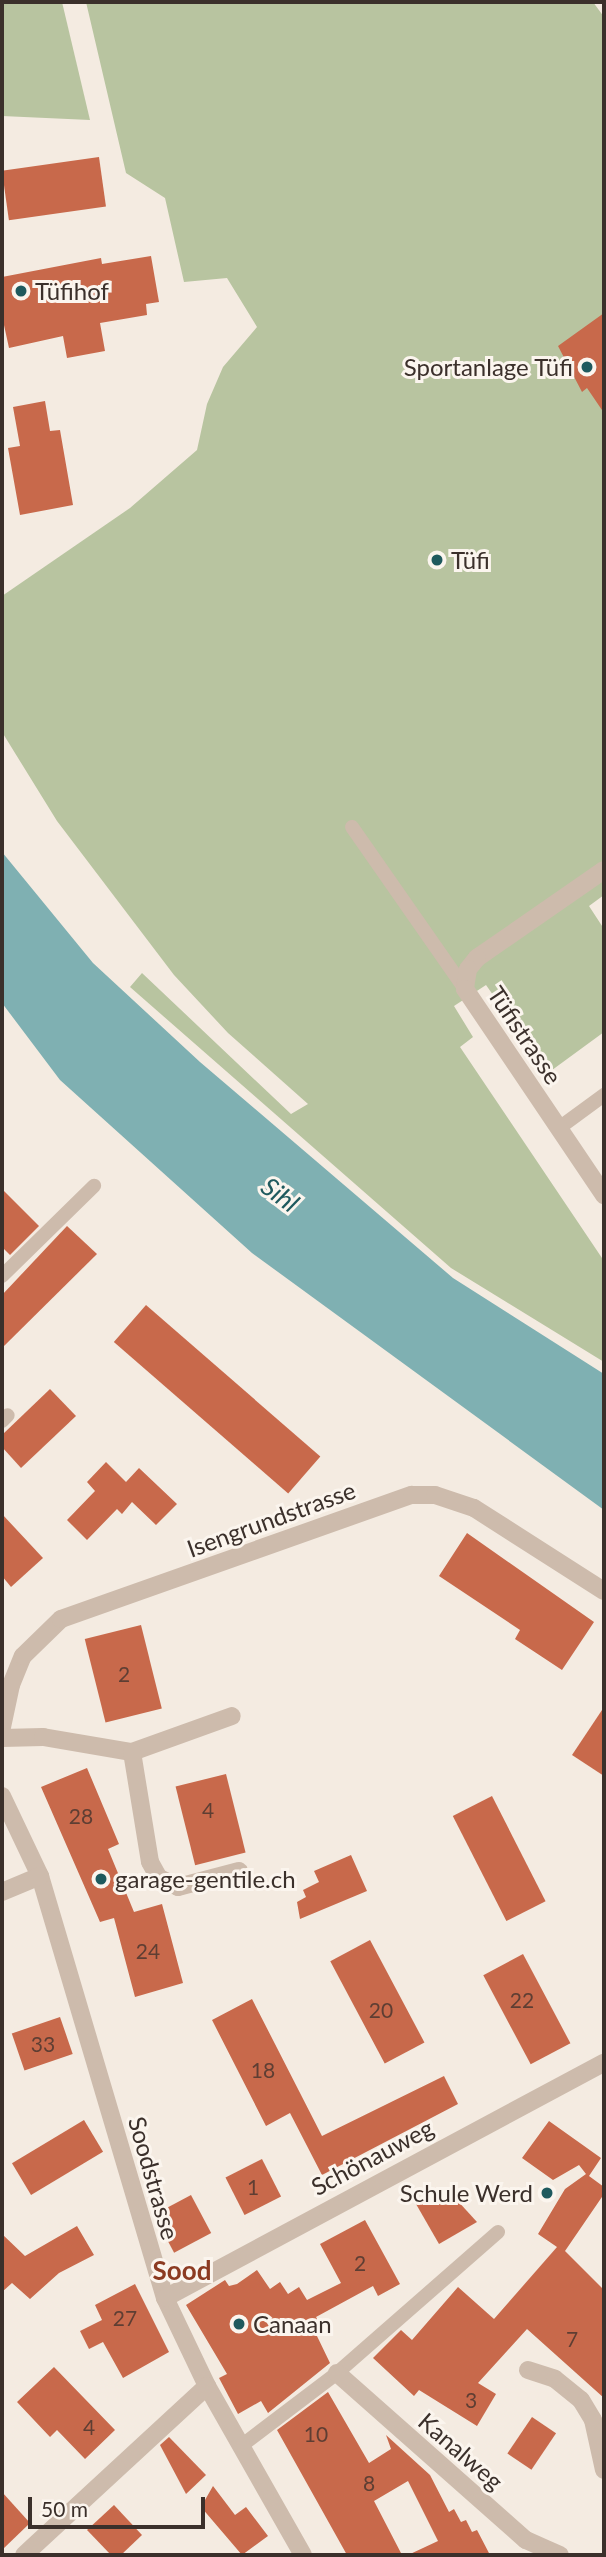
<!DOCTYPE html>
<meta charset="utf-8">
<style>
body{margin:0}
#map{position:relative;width:606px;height:2557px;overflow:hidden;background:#f4ebe1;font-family:Lato,sans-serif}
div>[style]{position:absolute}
.green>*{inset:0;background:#b8c4a0}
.water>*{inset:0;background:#7fb0b2}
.building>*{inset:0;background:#c8694b;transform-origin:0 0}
.lane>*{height:14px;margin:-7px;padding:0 7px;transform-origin:7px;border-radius:7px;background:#cdbbac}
.street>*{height:18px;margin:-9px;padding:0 9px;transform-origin:9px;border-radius:9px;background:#cdbbac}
.dots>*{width:19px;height:19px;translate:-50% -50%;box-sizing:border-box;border:4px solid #fbf5ee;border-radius:50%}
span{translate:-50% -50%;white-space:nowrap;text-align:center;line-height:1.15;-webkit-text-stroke:6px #fbf5ee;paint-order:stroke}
.number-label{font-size:21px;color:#5e3e33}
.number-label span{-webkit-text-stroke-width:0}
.poi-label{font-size:24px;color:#3b302b}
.left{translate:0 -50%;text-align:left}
.right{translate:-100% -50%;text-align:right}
.street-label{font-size:24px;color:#3b302b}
.water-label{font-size:26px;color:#1f5a5e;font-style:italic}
.neighbourhood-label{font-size:26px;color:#8c3b22;font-weight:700}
.frame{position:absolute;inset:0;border:4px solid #3b302b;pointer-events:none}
.scale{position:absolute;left:28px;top:2497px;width:177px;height:32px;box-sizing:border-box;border:4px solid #3b302b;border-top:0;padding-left:9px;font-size:21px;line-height:24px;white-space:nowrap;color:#3b302b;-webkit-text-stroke:5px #fbf5ee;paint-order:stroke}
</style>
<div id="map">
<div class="green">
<div style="clip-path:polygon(2px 2px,62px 2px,90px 120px,2px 116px)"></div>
<div style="clip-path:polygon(86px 2px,593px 2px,604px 17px,604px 895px,589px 906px,604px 929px,604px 1032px,548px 1073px,486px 985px,454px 1006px,473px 1037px,460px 1047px,604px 1261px,604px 1362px,451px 1268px,130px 987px,142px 973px,291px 1114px,308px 1104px,228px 1033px,174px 975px,57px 821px,2px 732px,2px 596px,130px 508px,197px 450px,207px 404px,223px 367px,257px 327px,227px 278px,184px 282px,165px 198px,126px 173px)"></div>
</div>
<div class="water">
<div style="clip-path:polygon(2px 852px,93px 963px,200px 1062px,453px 1278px,604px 1374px,604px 1510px,252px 1253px,60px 1080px,2px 1003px)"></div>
</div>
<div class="building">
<div style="left:99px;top:157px;width:50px;height:98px;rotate:82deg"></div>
<div style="clip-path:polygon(151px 256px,159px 302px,146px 304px,147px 315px,100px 323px,105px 351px,67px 358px,63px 336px,9px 348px,2px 316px,2px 277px,101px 258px,102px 264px)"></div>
<div style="clip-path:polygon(604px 313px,604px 413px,587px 388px,582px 392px,558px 346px)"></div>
<div style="clip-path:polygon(45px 401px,50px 431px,60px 430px,73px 505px,20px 515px,8px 448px,20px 446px,13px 407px)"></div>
<div style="clip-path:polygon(2px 1189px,39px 1226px,10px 1255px,2px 1247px)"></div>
<div style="clip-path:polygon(67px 1226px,97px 1254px,2px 1348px,2px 1295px)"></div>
<div style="left:146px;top:1305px;width:231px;height:49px;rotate:41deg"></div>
<div style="clip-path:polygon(50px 1389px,76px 1416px,21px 1468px,2px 1447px,2px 1435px)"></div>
<div style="clip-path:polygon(106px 1462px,126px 1482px,139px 1468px,177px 1504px,156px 1525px,132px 1502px,122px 1514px,117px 1509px,87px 1540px,67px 1520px,95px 1491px,87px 1482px)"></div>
<div style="clip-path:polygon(2px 1514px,43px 1558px,11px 1587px,2px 1576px)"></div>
<div style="clip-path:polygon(467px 1533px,594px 1622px,562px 1670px,515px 1639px,520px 1630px,439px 1576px)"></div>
<div style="left:141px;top:1625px;width:86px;height:58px;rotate:76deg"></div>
<div style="clip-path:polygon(604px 1707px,604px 1776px,572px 1755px)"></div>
<div style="clip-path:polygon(87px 1768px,119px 1844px,108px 1849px,134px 1912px,162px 1904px,183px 1983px,135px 1997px,114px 1918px,100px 1922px,41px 1787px)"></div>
<div style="left:226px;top:1774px;width:81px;height:52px;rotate:76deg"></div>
<div style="left:492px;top:1796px;width:118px;height:44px;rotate:63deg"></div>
<div style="clip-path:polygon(351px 1855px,367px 1891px,300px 1919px,297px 1902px,306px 1897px,303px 1890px,319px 1882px,314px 1871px)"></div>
<div style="left:370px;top:1940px;width:116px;height:45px;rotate:62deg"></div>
<div style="left:523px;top:1954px;width:101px;height:45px;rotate:62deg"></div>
<div style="clip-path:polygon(252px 1999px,322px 2136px,444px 2076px,458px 2104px,322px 2175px,290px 2113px,266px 2126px,212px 2020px)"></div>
<div style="left:60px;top:2017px;width:39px;height:51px;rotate:71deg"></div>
<div style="left:84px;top:2120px;width:37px;height:84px;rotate:59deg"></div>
<div style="clip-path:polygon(549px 2121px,601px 2158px,589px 2176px,604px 2187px,604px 2194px,565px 2251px,604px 2290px,604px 2398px,527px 2329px,478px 2383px,496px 2394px,477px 2426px,419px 2390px,414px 2396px,373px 2358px,401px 2330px,412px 2340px,458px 2287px,494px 2319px,557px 2247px,538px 2234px,565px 2189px,586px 2174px,579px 2165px,553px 2180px,522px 2158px)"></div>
<div style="left:262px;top:2159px;width:42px;height:41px;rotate:63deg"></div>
<div style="clip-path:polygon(445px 2187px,477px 2222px,439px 2244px,416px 2204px)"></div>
<div style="left:191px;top:2195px;width:43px;height:42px;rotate:62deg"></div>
<div style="clip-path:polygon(365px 2220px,400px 2284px,378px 2296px,373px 2286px,316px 2317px,323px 2330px,316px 2334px,330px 2363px,268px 2413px,261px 2401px,238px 2414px,219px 2378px,227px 2374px,186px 2305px,225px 2280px,229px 2286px,237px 2284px,257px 2270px,270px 2289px,280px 2282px,288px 2294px,299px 2287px,307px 2300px,341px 2283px,320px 2244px)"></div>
<div style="clip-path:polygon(77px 2226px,94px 2255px,59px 2273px,30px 2299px,12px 2283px,2px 2292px,2px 2234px,25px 2256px)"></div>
<div style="clip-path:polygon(135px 2284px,169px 2352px,123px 2378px,103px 2342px,89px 2349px,80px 2331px,102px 2320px,95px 2305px)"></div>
<div style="clip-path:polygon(54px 2367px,115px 2430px,85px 2459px,57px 2430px,50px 2437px,17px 2402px)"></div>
<div style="clip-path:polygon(328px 2392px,369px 2463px,391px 2449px,386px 2435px,430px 2475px,449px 2512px,454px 2509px,461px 2522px,466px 2520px,472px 2532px,477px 2530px,490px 2555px,408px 2555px,438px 2541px,408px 2481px,374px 2501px,402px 2555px,347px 2555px,277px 2430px)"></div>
<div style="left:532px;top:2417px;width:29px;height:44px;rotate:34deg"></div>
<div style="clip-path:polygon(169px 2437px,206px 2475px,186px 2494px,160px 2445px)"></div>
<div style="clip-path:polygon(213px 2486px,235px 2515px,246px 2507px,268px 2536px,242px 2555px,201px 2507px)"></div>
<div style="clip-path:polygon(2px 2492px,30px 2523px,2px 2550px)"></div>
<div style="clip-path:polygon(114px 2505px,142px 2535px,121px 2555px,111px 2555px,87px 2530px)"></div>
</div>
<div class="lane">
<div style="left:352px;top:827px;width:198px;rotate:55.1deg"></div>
<div style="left:559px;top:1128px;width:56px;rotate:-36.3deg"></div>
<div style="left:2px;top:1276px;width:129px;rotate:-44.4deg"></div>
<div style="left:2px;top:1421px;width:8px;rotate:-45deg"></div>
<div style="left:241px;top:2446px;width:121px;rotate:-37.2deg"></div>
<div style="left:337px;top:2373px;width:214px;rotate:-41.2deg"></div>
</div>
<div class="street">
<div style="left:604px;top:870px;width:155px;rotate:145.3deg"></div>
<div style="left:477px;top:958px;width:14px;rotate:129deg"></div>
<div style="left:468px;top:969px;width:20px;rotate:99deg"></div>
<div style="left:465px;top:989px;width:249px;rotate:56deg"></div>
<div style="left:2px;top:1727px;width:43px;rotate:-77.9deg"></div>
<div style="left:11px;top:1685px;width:31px;rotate:-68deg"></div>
<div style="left:23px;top:1656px;width:53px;rotate:-44.2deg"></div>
<div style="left:61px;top:1619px;width:372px;rotate:-19.5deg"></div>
<div style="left:412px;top:1495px;width:23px"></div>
<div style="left:435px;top:1495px;width:41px;rotate:18.4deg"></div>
<div style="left:474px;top:1508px;width:154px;rotate:32.6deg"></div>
<div style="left:2px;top:1738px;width:41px;rotate:-1.4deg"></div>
<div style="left:43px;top:1737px;width:90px;rotate:9.6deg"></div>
<div style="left:132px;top:1752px;width:106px;rotate:-19.8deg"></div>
<div style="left:132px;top:1752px;width:111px;rotate:80.7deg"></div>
<div style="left:150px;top:1862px;width:18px;rotate:61deg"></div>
<div style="left:159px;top:1878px;width:21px;rotate:25deg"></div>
<div style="left:178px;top:1887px;width:63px;rotate:-14.7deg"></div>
<div style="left:2px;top:1796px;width:89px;rotate:64.6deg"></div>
<div style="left:40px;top:1876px;width:440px;rotate:73.5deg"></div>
<div style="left:165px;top:2298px;width:98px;rotate:64.5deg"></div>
<div style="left:207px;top:2386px;width:194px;rotate:60.4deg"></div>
<div style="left:2px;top:1892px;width:41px;rotate:-22.8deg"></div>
<div style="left:165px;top:2298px;width:498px;rotate:-28.2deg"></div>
<div style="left:528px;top:2370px;width:28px;rotate:18deg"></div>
<div style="left:555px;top:2379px;width:33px;rotate:39deg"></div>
<div style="left:581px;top:2400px;width:23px;rotate:59deg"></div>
<div style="left:593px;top:2420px;width:51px;rotate:77.6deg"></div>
<div style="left:337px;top:2373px;width:252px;rotate:41.5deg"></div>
<div style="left:526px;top:2540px;width:37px;rotate:24deg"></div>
<div style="left:24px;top:2555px;width:249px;rotate:-42.7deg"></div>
</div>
<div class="dots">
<div style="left:21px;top:291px;background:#1f5a5e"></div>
<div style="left:587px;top:367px;background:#1f5a5e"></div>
<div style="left:437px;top:560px;background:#1f5a5e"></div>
<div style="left:101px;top:1879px;background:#1f5a5e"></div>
<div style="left:547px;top:2193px;background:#1f5a5e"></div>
<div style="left:239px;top:2324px;background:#1f5a5e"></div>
</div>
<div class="number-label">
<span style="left:124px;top:1674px">2</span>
<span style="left:208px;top:1810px">4</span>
<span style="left:81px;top:1816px">28</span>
<span style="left:148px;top:1951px">24</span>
<span style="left:522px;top:2000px">22</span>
<span style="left:381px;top:2010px">20</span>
<span style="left:43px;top:2044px">33</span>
<span style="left:263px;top:2070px">18</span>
<span style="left:253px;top:2187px">1</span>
<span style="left:360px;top:2263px">2</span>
<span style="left:125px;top:2318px">27</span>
<span style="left:572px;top:2339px">7</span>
<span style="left:471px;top:2400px">3</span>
<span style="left:89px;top:2427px">4</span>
<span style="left:316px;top:2434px">10</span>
<span style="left:369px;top:2483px">8</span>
</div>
<div class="poi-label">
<span class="left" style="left:35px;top:291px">Tüfihof</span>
<span class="right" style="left:573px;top:367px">Sportanlage Tüfi</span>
<span class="left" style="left:451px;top:560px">Tüfi</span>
<span class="left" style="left:115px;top:1879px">garage-gentile.ch</span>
<span class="right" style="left:533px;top:2193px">Schule Werd</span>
<span class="left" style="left:253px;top:2324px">Canaan</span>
</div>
<div class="street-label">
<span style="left:525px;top:1035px;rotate:56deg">Tüfistrasse</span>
<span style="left:271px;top:1519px;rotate:-20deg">Isengrundstrasse</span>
<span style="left:372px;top:2157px;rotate:-28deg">Schönauweg</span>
<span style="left:154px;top:2178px;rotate:74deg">Soodstrasse</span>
<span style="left:461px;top:2451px;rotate:41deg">Kanalweg</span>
</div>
<div class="water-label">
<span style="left:280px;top:1195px;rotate:37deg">Sihl</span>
</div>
<div class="neighbourhood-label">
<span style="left:182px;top:2271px">Sood</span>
</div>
<div class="frame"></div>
<div class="scale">50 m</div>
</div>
